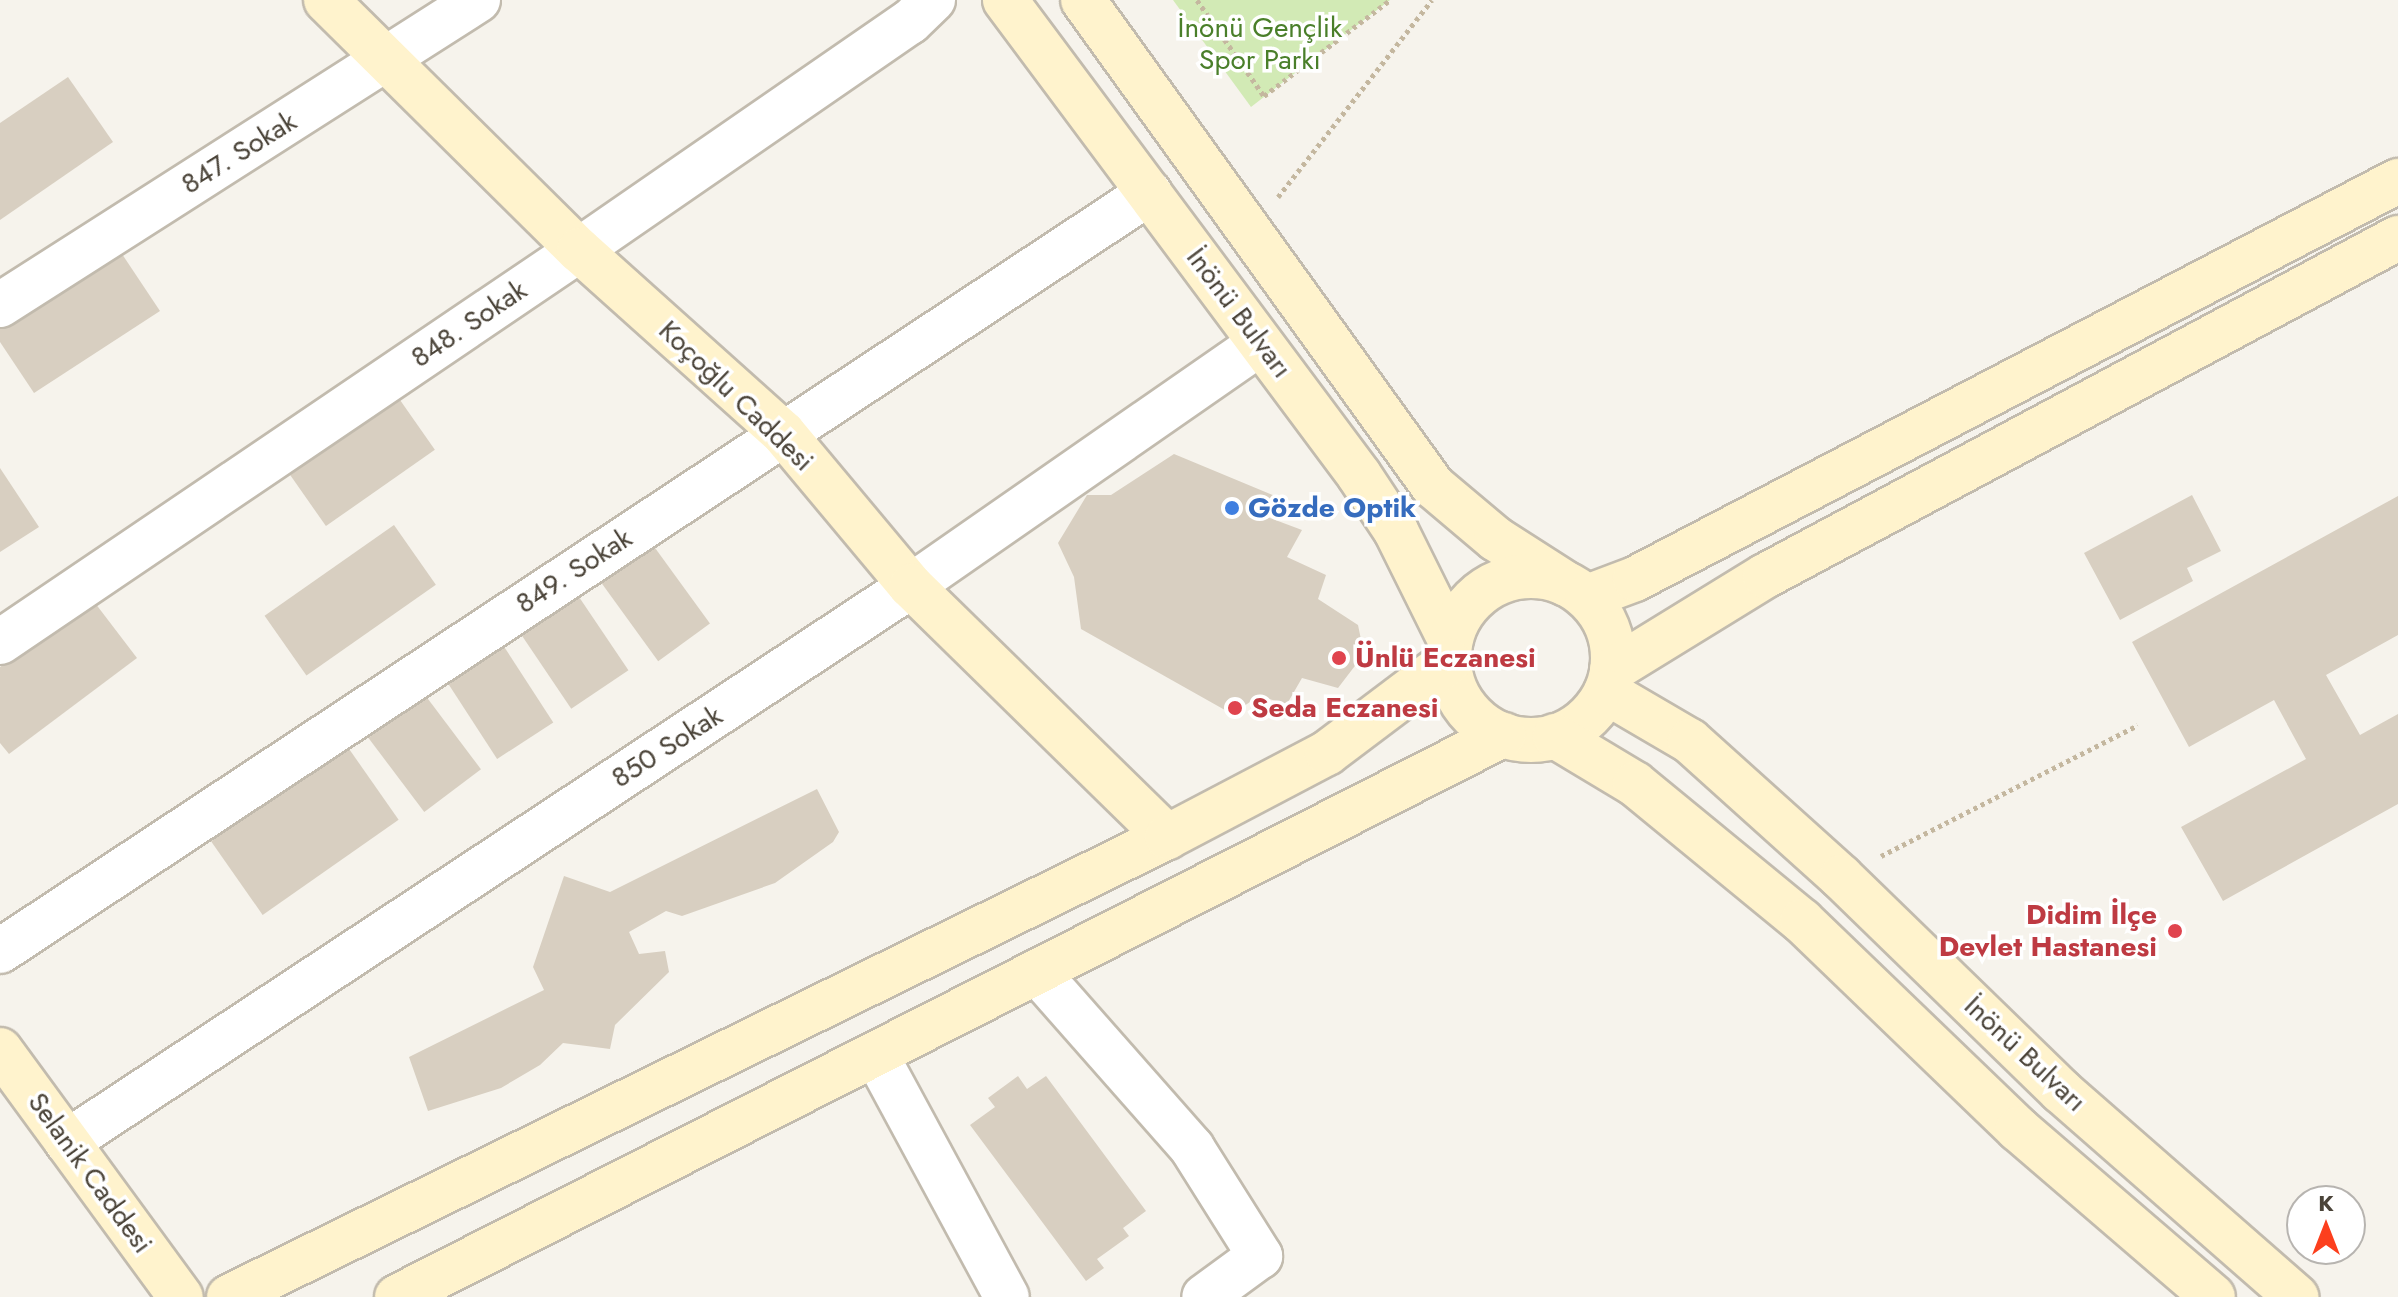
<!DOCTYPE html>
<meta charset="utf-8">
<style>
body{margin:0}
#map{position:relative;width:2398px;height:1297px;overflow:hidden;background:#f6f3ec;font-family:Jost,sans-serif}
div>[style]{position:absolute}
.green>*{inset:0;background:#d2eab5}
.building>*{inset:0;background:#d8cfc1;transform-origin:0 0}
.path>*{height:5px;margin-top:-2.5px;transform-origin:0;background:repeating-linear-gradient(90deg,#c4b79f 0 4px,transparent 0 8px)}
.roads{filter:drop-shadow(2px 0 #c2bbae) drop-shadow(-2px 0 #c2bbae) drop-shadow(0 2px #c2bbae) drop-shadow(0 -2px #c2bbae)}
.street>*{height:44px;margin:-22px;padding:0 22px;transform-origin:22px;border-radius:22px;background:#fff}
.secondary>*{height:44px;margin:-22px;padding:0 22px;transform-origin:22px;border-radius:22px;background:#fff3cd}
.secondary>.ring{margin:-22px;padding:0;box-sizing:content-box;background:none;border:44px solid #fff3cd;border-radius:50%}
.dots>*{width:22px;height:22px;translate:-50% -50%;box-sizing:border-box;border:4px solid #fff;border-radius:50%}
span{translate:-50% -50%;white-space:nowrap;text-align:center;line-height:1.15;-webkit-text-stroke:7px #fff;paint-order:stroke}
.park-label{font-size:28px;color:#4a7f2a}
.street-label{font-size:28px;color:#4b4439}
.shop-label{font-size:28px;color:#366cbe;font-weight:700}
.left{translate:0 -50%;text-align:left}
.health-label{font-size:28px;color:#be3a42;font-weight:700}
.right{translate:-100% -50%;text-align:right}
.north{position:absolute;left:2286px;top:1185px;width:80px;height:80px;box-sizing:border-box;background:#fff;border:2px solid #b7b4b0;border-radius:50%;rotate:0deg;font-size:22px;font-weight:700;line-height:32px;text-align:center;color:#4b4439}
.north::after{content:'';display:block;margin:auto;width:28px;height:36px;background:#fc3f1d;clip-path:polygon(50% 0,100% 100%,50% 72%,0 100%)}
</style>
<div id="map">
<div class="green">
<div style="clip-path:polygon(1173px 0,1390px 0,1251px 107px)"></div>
</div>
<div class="building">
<div style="clip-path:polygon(68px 77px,113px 142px,0 220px,0 123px)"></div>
<div style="clip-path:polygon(118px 248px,160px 311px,34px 393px,0 342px,0 326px)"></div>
<div style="left:393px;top:390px;width:73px;height:133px;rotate:55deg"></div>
<div style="clip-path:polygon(1174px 454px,1275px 496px,1267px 517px,1302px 530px,1287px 557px,1326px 575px,1318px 599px,1358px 625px,1364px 654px,1338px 688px,1302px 678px,1287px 704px,1259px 696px,1232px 714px,1081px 629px,1074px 577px,1058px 543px,1087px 495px,1111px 495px)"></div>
<div style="clip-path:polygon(0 468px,39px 527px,0 552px)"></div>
<div style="clip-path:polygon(2192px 495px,2221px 551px,2187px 568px,2193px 581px,2120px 620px,2084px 553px)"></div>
<div style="clip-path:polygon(2398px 496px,2398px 635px,2326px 675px,2360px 735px,2398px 714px,2398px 804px,2223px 901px,2181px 827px,2306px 759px,2274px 700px,2189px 747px,2132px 642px)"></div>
<div style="left:394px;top:525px;width:73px;height:158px;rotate:55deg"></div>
<div style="left:650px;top:541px;width:102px;height:64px;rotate:54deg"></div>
<div style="left:577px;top:594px;width:92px;height:69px;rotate:56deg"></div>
<div style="clip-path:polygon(92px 599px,137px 658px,9px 754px,0 743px,0 667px)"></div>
<div style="left:501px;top:642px;width:96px;height:67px;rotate:57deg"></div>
<div style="left:425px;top:695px;width:93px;height:71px;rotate:53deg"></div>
<div style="left:347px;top:746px;width:90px;height:166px;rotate:55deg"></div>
<div style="clip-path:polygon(817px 789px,839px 832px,833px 842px,775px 883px,682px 916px,666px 911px,629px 932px,639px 954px,665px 951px,669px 972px,615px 1025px,610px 1049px,563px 1043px,540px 1065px,501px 1088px,428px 1111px,409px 1057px,544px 990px,533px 967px,564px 876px,610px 892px)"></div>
<div style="clip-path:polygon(1018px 1076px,1027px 1089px,1046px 1076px,1146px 1211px,1123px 1228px,1129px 1236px,1097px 1259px,1104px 1268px,1086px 1281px,970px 1125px,995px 1107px,988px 1098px)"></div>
</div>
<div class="path">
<div style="left:1197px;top:0;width:117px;rotate:55.1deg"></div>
<div style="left:1264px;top:96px;width:158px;rotate:-37.3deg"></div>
<div style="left:1278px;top:197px;width:250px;rotate:-52deg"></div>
<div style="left:1881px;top:856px;width:288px;rotate:-27deg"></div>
</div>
<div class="roads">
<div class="street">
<div style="left:0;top:305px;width:567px;rotate:-32.54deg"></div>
<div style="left:0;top:642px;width:699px;rotate:-34.1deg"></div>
<div style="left:579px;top:250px;width:402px;rotate:-34.6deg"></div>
<div style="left:910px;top:22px;width:32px;rotate:-44deg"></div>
<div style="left:0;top:951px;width:1377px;rotate:-33.41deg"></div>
<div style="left:1037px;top:972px;width:235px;rotate:48.6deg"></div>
<div style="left:1192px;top:1148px;width:128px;rotate:57.8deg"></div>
<div style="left:1260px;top:1256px;width:69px;rotate:143.8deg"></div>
<div style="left:876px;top:1055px;width:275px;rotate:61.6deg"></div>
<div style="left:67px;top:1142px;width:1011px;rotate:-33.38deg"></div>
<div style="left:911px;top:586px;width:425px;rotate:-34.8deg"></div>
</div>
<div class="secondary">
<div style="left:326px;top:0;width:356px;rotate:44.7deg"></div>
<div style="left:579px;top:250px;width:274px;rotate:41.9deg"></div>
<div style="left:783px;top:433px;width:199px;rotate:50.1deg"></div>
<div style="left:911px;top:586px;width:359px;rotate:44.4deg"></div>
<div style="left:1005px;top:0;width:592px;rotate:53.3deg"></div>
<div style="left:1359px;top:475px;width:67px;rotate:56.5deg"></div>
<div style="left:1396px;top:531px;width:122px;rotate:63.6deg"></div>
<div style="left:1083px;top:0;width:599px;rotate:54.24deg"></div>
<div style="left:1433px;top:486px;width:82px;rotate:40.1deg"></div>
<div style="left:1496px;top:539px;width:83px;rotate:32.7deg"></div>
<div class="ring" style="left:1449px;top:576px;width:120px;height:120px"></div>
<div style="left:1587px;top:597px;width:51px;rotate:-20.6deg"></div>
<div style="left:1635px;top:579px;width:861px;rotate:-27.55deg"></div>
<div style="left:1612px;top:670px;width:180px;rotate:-31.6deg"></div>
<div style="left:1765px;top:576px;width:718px;rotate:-28.1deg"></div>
<div style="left:1606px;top:692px;width:97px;rotate:30.3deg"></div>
<div style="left:1690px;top:741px;width:203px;rotate:42deg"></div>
<div style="left:1841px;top:877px;width:307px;rotate:44.2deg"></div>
<div style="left:2061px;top:1091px;width:313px;rotate:41.2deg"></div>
<div style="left:1555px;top:736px;width:93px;rotate:31deg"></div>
<div style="left:1635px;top:784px;width:216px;rotate:39.4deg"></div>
<div style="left:1802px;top:921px;width:300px;rotate:43.9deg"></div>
<div style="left:2018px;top:1129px;width:257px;rotate:40.7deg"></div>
<div style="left:0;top:1050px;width:306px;rotate:53.8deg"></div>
<div style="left:229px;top:1297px;width:1045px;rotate:-26.12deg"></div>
<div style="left:1167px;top:837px;width:181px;rotate:-27.7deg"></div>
<div style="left:1327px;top:753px;width:153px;rotate:-37deg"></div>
<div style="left:397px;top:1297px;width:1241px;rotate:-26.94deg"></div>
</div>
</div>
<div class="dots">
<div style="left:1232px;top:508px;background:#3f7fe0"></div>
<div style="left:1339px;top:658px;background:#e0444e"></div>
<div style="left:1235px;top:708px;background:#e0444e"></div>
<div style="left:2175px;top:931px;background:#e0444e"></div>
</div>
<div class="park-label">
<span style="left:1260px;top:44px">İnönü Gençlik<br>Spor Parkı</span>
</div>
<div class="street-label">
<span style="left:239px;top:153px;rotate:-32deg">847. Sokak</span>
<span style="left:1239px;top:313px;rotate:53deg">İnönü Bulvarı</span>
<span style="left:469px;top:324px;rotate:-34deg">848. Sokak</span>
<span style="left:736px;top:396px;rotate:44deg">Koçoğlu Caddesi</span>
<span style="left:574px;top:571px;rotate:-33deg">849. Sokak</span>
<span style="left:667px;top:747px;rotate:-33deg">850 Sokak</span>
<span style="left:2025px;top:1054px;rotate:43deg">İnönü Bulvarı</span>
<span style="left:90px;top:1173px;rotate:54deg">Selanik Caddesi</span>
</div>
<div class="shop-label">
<span class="left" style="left:1248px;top:508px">Gözde Optik</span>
</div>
<div class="health-label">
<span class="left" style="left:1355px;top:658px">Ünlü Eczanesi</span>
<span class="left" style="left:1251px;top:708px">Seda Eczanesi</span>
<span class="right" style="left:2157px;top:931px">Didim İlçe<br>Devlet Hastanesi</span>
</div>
<div class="north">K</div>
</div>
